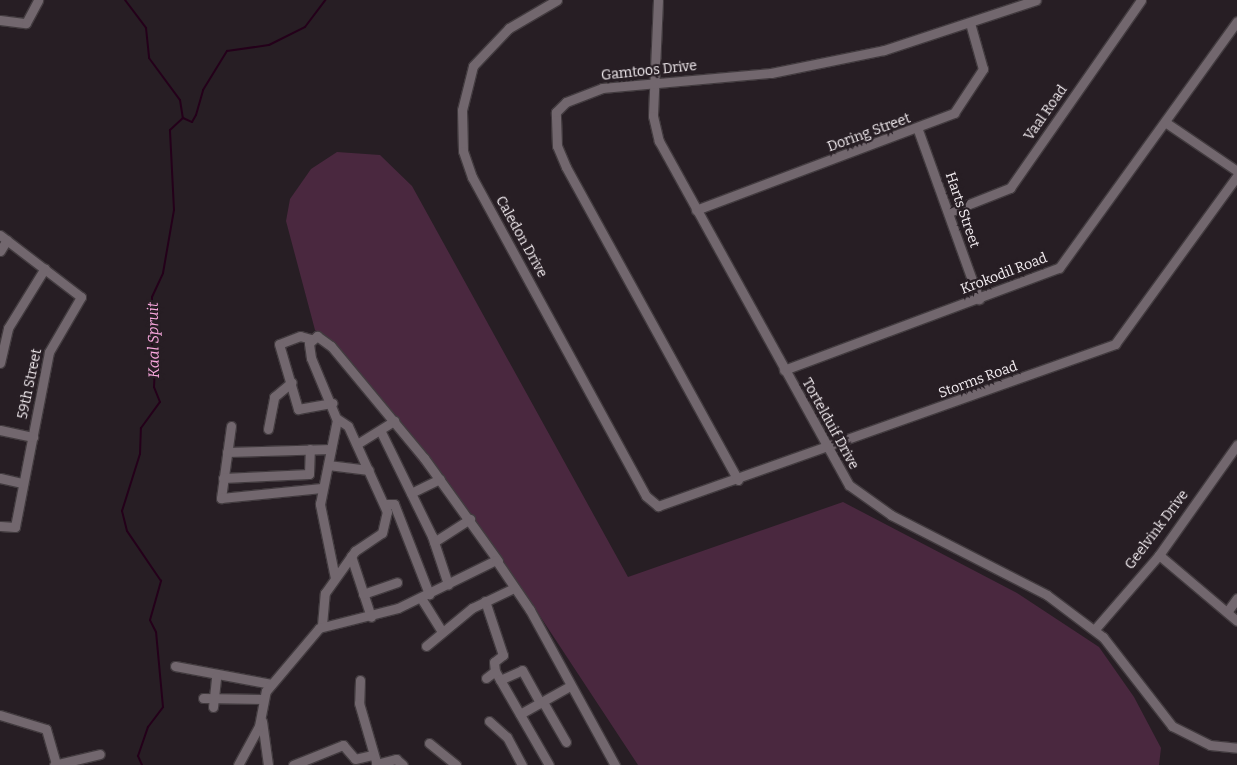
<!DOCTYPE html>
<style>
body{margin:0}
#map{position:relative;width:1237px;height:765px;overflow:hidden;background:#271e24;font-family:Bitter,serif}
div>[style]{position:absolute}
.green>*{inset:0;background:#4a283f}
.stream>*{height:2px;margin:-1px;padding:0 1px;transform-origin:1px;border-radius:1px;background:#24001a}
.roads{filter:drop-shadow(1px 0 #423b3f) drop-shadow(-1px 0 #423b3f) drop-shadow(0 1px #423b3f) drop-shadow(0 -1px #423b3f)}
.minor>*{height:9px;margin:-4.5px;padding:0 4.5px;transform-origin:4.5px;border-radius:4.5px;background:#72676e}
span{translate:-50% -50%;white-space:nowrap;text-align:center;line-height:1.15;-webkit-text-stroke:4.5px #271e24;paint-order:stroke}
.street-label{font-size:14px;color:#f4eef2}
.water-label{font-size:15px;color:#f9a8de;font-style:italic}
</style>
<div id="map">
<div class="green">
<div style="clip-path:polygon(337px 152px,380px 155px,412px 186px,628px 577px,843px 502px,1017px 593px,1099px 647px,1134px 697px,1161px 748px,1159px 765px,638px 765px,534px 607px,315px 330px,286px 221px,290px 199px,311px 169px)"></div>
</div>
<div class="stream">
<div style="left:125px;top:0;width:35px;rotate:53deg"></div>
<div style="left:146px;top:28px;width:30px;rotate:84deg"></div>
<div style="left:149px;top:58px;width:52px;rotate:53.6deg"></div>
<div style="left:180px;top:100px;width:18px;rotate:81deg"></div>
<div style="left:183px;top:118px;width:10px;rotate:24deg"></div>
<div style="left:192px;top:122px;width:8px;rotate:-60deg"></div>
<div style="left:196px;top:115px;width:26px;rotate:-74deg"></div>
<div style="left:203px;top:90px;width:46px;rotate:-58.4deg"></div>
<div style="left:227px;top:51px;width:42px;rotate:-8.1deg"></div>
<div style="left:269px;top:45px;width:40px;rotate:-26.6deg"></div>
<div style="left:305px;top:27px;width:34px;rotate:-53deg"></div>
<div style="left:142px;top:765px;width:10px;rotate:-114deg"></div>
<div style="left:138px;top:756px;width:31px;rotate:-71deg"></div>
<div style="left:148px;top:727px;width:25px;rotate:-53deg"></div>
<div style="left:163px;top:707px;width:75px;rotate:-95.3deg"></div>
<div style="left:156px;top:632px;width:13px;rotate:-117deg"></div>
<div style="left:150px;top:620px;width:41px;rotate:-74.2deg"></div>
<div style="left:161px;top:581px;width:60px;rotate:-124.2deg"></div>
<div style="left:127px;top:531px;width:21px;rotate:-104deg"></div>
<div style="left:122px;top:511px;width:60px;rotate:-72.5deg"></div>
<div style="left:140px;top:454px;width:26px;rotate:-88deg"></div>
<div style="left:141px;top:428px;width:32px;rotate:-54deg"></div>
<div style="left:160px;top:402px;width:16px;rotate:-112deg"></div>
<div style="left:154px;top:387px;width:33px;rotate:-87deg"></div>
<div style="left:156px;top:354px;width:13px;rotate:-113deg"></div>
<div style="left:151px;top:342px;width:45px;rotate:-88.7deg"></div>
<div style="left:152px;top:297px;width:26px;rotate:-65deg"></div>
<div style="left:163px;top:273px;width:64px;rotate:-80.1deg"></div>
<div style="left:174px;top:210px;width:80px;rotate:-92.9deg"></div>
<div style="left:170px;top:130px;width:18px;rotate:-43deg"></div>
</div>
<div class="roads">
<div class="minor">
<div style="left:557px;top:0;width:56px;rotate:149.7deg"></div>
<div style="left:509px;top:28px;width:52px;rotate:133.5deg"></div>
<div style="left:473px;top:66px;width:45px;rotate:104deg"></div>
<div style="left:462px;top:110px;width:41px;rotate:88.6deg"></div>
<div style="left:463px;top:151px;width:28px;rotate:71deg"></div>
<div style="left:472px;top:177px;width:363px;rotate:61.4deg"></div>
<div style="left:646px;top:496px;width:16px;rotate:40deg"></div>
<div style="left:658px;top:506px;width:485px;rotate:-19.5deg"></div>
<div style="left:1115px;top:344px;width:208px;rotate:-54deg"></div>
<div style="left:658px;top:0;width:116px;rotate:92.5deg"></div>
<div style="left:653px;top:116px;width:26px;rotate:77deg"></div>
<div style="left:659px;top:141px;width:393px;rotate:61.1deg"></div>
<div style="left:849px;top:485px;width:52px;rotate:35.5deg"></div>
<div style="left:891px;top:515px;width:175px;rotate:27.1deg"></div>
<div style="left:1047px;top:595px;width:70px;rotate:36.9deg"></div>
<div style="left:1103px;top:637px;width:113px;rotate:52.2deg"></div>
<div style="left:1172px;top:726px;width:42px;rotate:26.6deg"></div>
<div style="left:1210px;top:745px;width:27px;rotate:6deg"></div>
<div style="left:0;top:20px;width:26px;rotate:7deg"></div>
<div style="left:26px;top:23px;width:26px;rotate:-62deg"></div>
<div style="left:1165px;top:122px;width:87px;rotate:34.2deg"></div>
<div style="left:918px;top:130px;width:180px;rotate:70.2deg"></div>
<div style="left:696px;top:210px;width:276px;rotate:-20.6deg"></div>
<div style="left:954px;top:113px;width:53px;rotate:-56.6deg"></div>
<div style="left:983px;top:69px;width:48px;rotate:-105.8deg"></div>
<div style="left:949px;top:212px;width:66px;rotate:-21.5deg"></div>
<div style="left:1010px;top:188px;width:229px;rotate:-55.1deg"></div>
<div style="left:0;top:235px;width:102px;rotate:37.4deg"></div>
<div style="left:81px;top:297px;width:64px;rotate:120.2deg"></div>
<div style="left:49px;top:352px;width:178px;rotate:101deg"></div>
<div style="left:15px;top:527px;width:15px;rotate:-176deg"></div>
<div style="left:0;top:251px;width:13px;rotate:-58deg"></div>
<div style="left:311px;top:339px;width:11px;rotate:-165deg"></div>
<div style="left:300px;top:336px;width:22px;rotate:159deg"></div>
<div style="left:279px;top:344px;width:68px;rotate:73.7deg"></div>
<div style="left:298px;top:409px;width:35px;rotate:-10deg"></div>
<div style="left:0;top:363px;width:36px;rotate:-77deg"></div>
<div style="left:8px;top:328px;width:70px;rotate:-58.3deg"></div>
<div style="left:784px;top:370px;width:293px;rotate:-20.4deg"></div>
<div style="left:1059px;top:268px;width:304px;rotate:-54.2deg"></div>
<div style="left:231px;top:426px;width:73px;rotate:97.9deg"></div>
<div style="left:221px;top:498px;width:101px;rotate:-5.7deg"></div>
<div style="left:268px;top:429px;width:33px;rotate:-79deg"></div>
<div style="left:274px;top:397px;width:23px;rotate:-40deg"></div>
<div style="left:0;top:430px;width:34px;rotate:12deg"></div>
<div style="left:381px;top:432px;width:116px;rotate:63.9deg"></div>
<div style="left:432px;top:536px;width:51px;rotate:71.6deg"></div>
<div style="left:357px;top:444px;width:44px;rotate:-31.9deg"></div>
<div style="left:227px;top:452px;width:104px;rotate:-1.7deg"></div>
<div style="left:328px;top:465px;width:41px;rotate:7deg"></div>
<div style="left:0;top:478px;width:23px;rotate:13deg"></div>
<div style="left:223px;top:478px;width:86px;rotate:-2.7deg"></div>
<div style="left:309px;top:474px;width:25px;rotate:-88deg"></div>
<div style="left:738px;top:480px;width:357px;rotate:-118.8deg"></div>
<div style="left:566px;top:167px;width:23px;rotate:-113deg"></div>
<div style="left:557px;top:146px;width:34px;rotate:-92deg"></div>
<div style="left:556px;top:112px;width:14px;rotate:-45deg"></div>
<div style="left:566px;top:102px;width:39px;rotate:-21deg"></div>
<div style="left:602px;top:88px;width:170px;rotate:-5.1deg"></div>
<div style="left:771px;top:73px;width:115px;rotate:-11.5deg"></div>
<div style="left:884px;top:50px;width:160px;rotate:-18.2deg"></div>
<div style="left:411px;top:493px;width:32px;rotate:-26deg"></div>
<div style="left:386px;top:504px;width:8px"></div>
<div style="left:394px;top:504px;width:97px;rotate:68.7deg"></div>
<div style="left:434px;top:542px;width:43px;rotate:-32.6deg"></div>
<div style="left:1159px;top:555px;width:102px;rotate:40.2deg"></div>
<div style="left:351px;top:556px;width:64px;rotate:71.8deg"></div>
<div style="left:335px;top:578px;width:76px;rotate:-101.5deg"></div>
<div style="left:320px;top:504px;width:86px;rotate:-78.6deg"></div>
<div style="left:363px;top:594px;width:36px;rotate:-19deg"></div>
<div style="left:421px;top:598px;width:39px;rotate:58deg"></div>
<div style="left:485px;top:601px;width:57px;rotate:71.6deg"></div>
<div style="left:503px;top:655px;width:11px;rotate:142deg"></div>
<div style="left:494px;top:662px;width:9px;rotate:84deg"></div>
<div style="left:495px;top:671px;width:108px;rotate:60.1deg"></div>
<div style="left:1227px;top:612px;width:17px;rotate:-54deg"></div>
<div style="left:322px;top:625px;width:32px;rotate:-85deg"></div>
<div style="left:325px;top:593px;width:52px;rotate:-54.5deg"></div>
<div style="left:355px;top:551px;width:32px;rotate:-34deg"></div>
<div style="left:382px;top:533px;width:22px;rotate:-77deg"></div>
<div style="left:387px;top:512px;width:94px;rotate:-114.4deg"></div>
<div style="left:348px;top:426px;width:14px;rotate:-146deg"></div>
<div style="left:336px;top:418px;width:65px;rotate:-112.6deg"></div>
<div style="left:311px;top:358px;width:15px;rotate:-98deg"></div>
<div style="left:309px;top:343px;width:11px;rotate:-41deg"></div>
<div style="left:317px;top:336px;width:17px;rotate:36deg"></div>
<div style="left:331px;top:346px;width:146px;rotate:50.3deg"></div>
<div style="left:424px;top:458px;width:127px;rotate:54.3deg"></div>
<div style="left:1095px;top:629px;width:98px;rotate:-49.1deg"></div>
<div style="left:1159px;top:555px;width:135px;rotate:-54.7deg"></div>
<div style="left:426px;top:646px;width:60px;rotate:-39.6deg"></div>
<div style="left:472px;top:608px;width:47px;rotate:-25.5deg"></div>
<div style="left:175px;top:666px;width:98px;rotate:10.6deg"></div>
<div style="left:486px;top:678px;width:11px;rotate:-38deg"></div>
<div style="left:360px;top:680px;width:23px;rotate:92deg"></div>
<div style="left:359px;top:703px;width:65px;rotate:73.8deg"></div>
<div style="left:500px;top:680px;width:24px;rotate:-24deg"></div>
<div style="left:522px;top:670px;width:38px;rotate:61deg"></div>
<div style="left:203px;top:698px;width:60px;rotate:1deg"></div>
<div style="left:543px;top:702px;width:46px;rotate:60.1deg"></div>
<div style="left:213px;top:707px;width:31px;rotate:-84deg"></div>
<div style="left:520px;top:714px;width:57px;rotate:-29.2deg"></div>
<div style="left:0;top:715px;width:48px;rotate:16.9deg"></div>
<div style="left:46px;top:729px;width:37px;rotate:74deg"></div>
<div style="left:262px;top:721px;width:44px;rotate:82.2deg"></div>
<div style="left:489px;top:721px;width:24px;rotate:42deg"></div>
<div style="left:507px;top:737px;width:32px;rotate:62deg"></div>
<div style="left:429px;top:743px;width:35px;rotate:39deg"></div>
<div style="left:376px;top:764px;width:21px;rotate:-14deg"></div>
<div style="left:396px;top:759px;width:9px;rotate:41deg"></div>
<div style="left:54px;top:765px;width:47px;rotate:-13.4deg"></div>
<div style="left:238px;top:765px;width:44px;rotate:-61.7deg"></div>
<div style="left:259px;top:726px;width:36px;rotate:-79deg"></div>
<div style="left:266px;top:691px;width:82px;rotate:-49.9deg"></div>
<div style="left:319px;top:628px;width:81px;rotate:-14.2deg"></div>
<div style="left:398px;top:608px;width:109px;rotate:-26.1deg"></div>
<div style="left:496px;top:560px;width:60px;rotate:55.8deg"></div>
<div style="left:530px;top:610px;width:177px;rotate:61.3deg"></div>
<div style="left:293px;top:765px;width:54px;rotate:-21.8deg"></div>
<div style="left:343px;top:745px;width:18px;rotate:49deg"></div>
<div style="left:355px;top:759px;width:17px;rotate:-13deg"></div>
</div>
</div>
<div class="street-label">
<span style="left:649px;top:71px;rotate:-6deg">Gamtoos Drive</span>
<span style="left:1046px;top:113px;rotate:-55deg">Vaal Road</span>
<span style="left:869px;top:133px;rotate:-20deg">Doring Street</span>
<span style="left:962px;top:210px;rotate:71deg">Harts Street</span>
<span style="left:521px;top:237px;rotate:61deg">Caledon Drive</span>
<span style="left:1004px;top:274px;rotate:-21deg">Krokodil Road</span>
<span style="left:978px;top:380px;rotate:-20deg">Storms Road</span>
<span style="left:30px;top:384px;rotate:-78deg">59th Street</span>
<span style="left:830px;top:424px;rotate:61deg">Tortelduif Drive</span>
<span style="left:1157px;top:530px;rotate:-53deg">Geelvink Drive</span>
</div>
<div class="water-label">
<span style="left:154px;top:340px;rotate:-91deg">Kaal Spruit</span>
</div>
</div>
